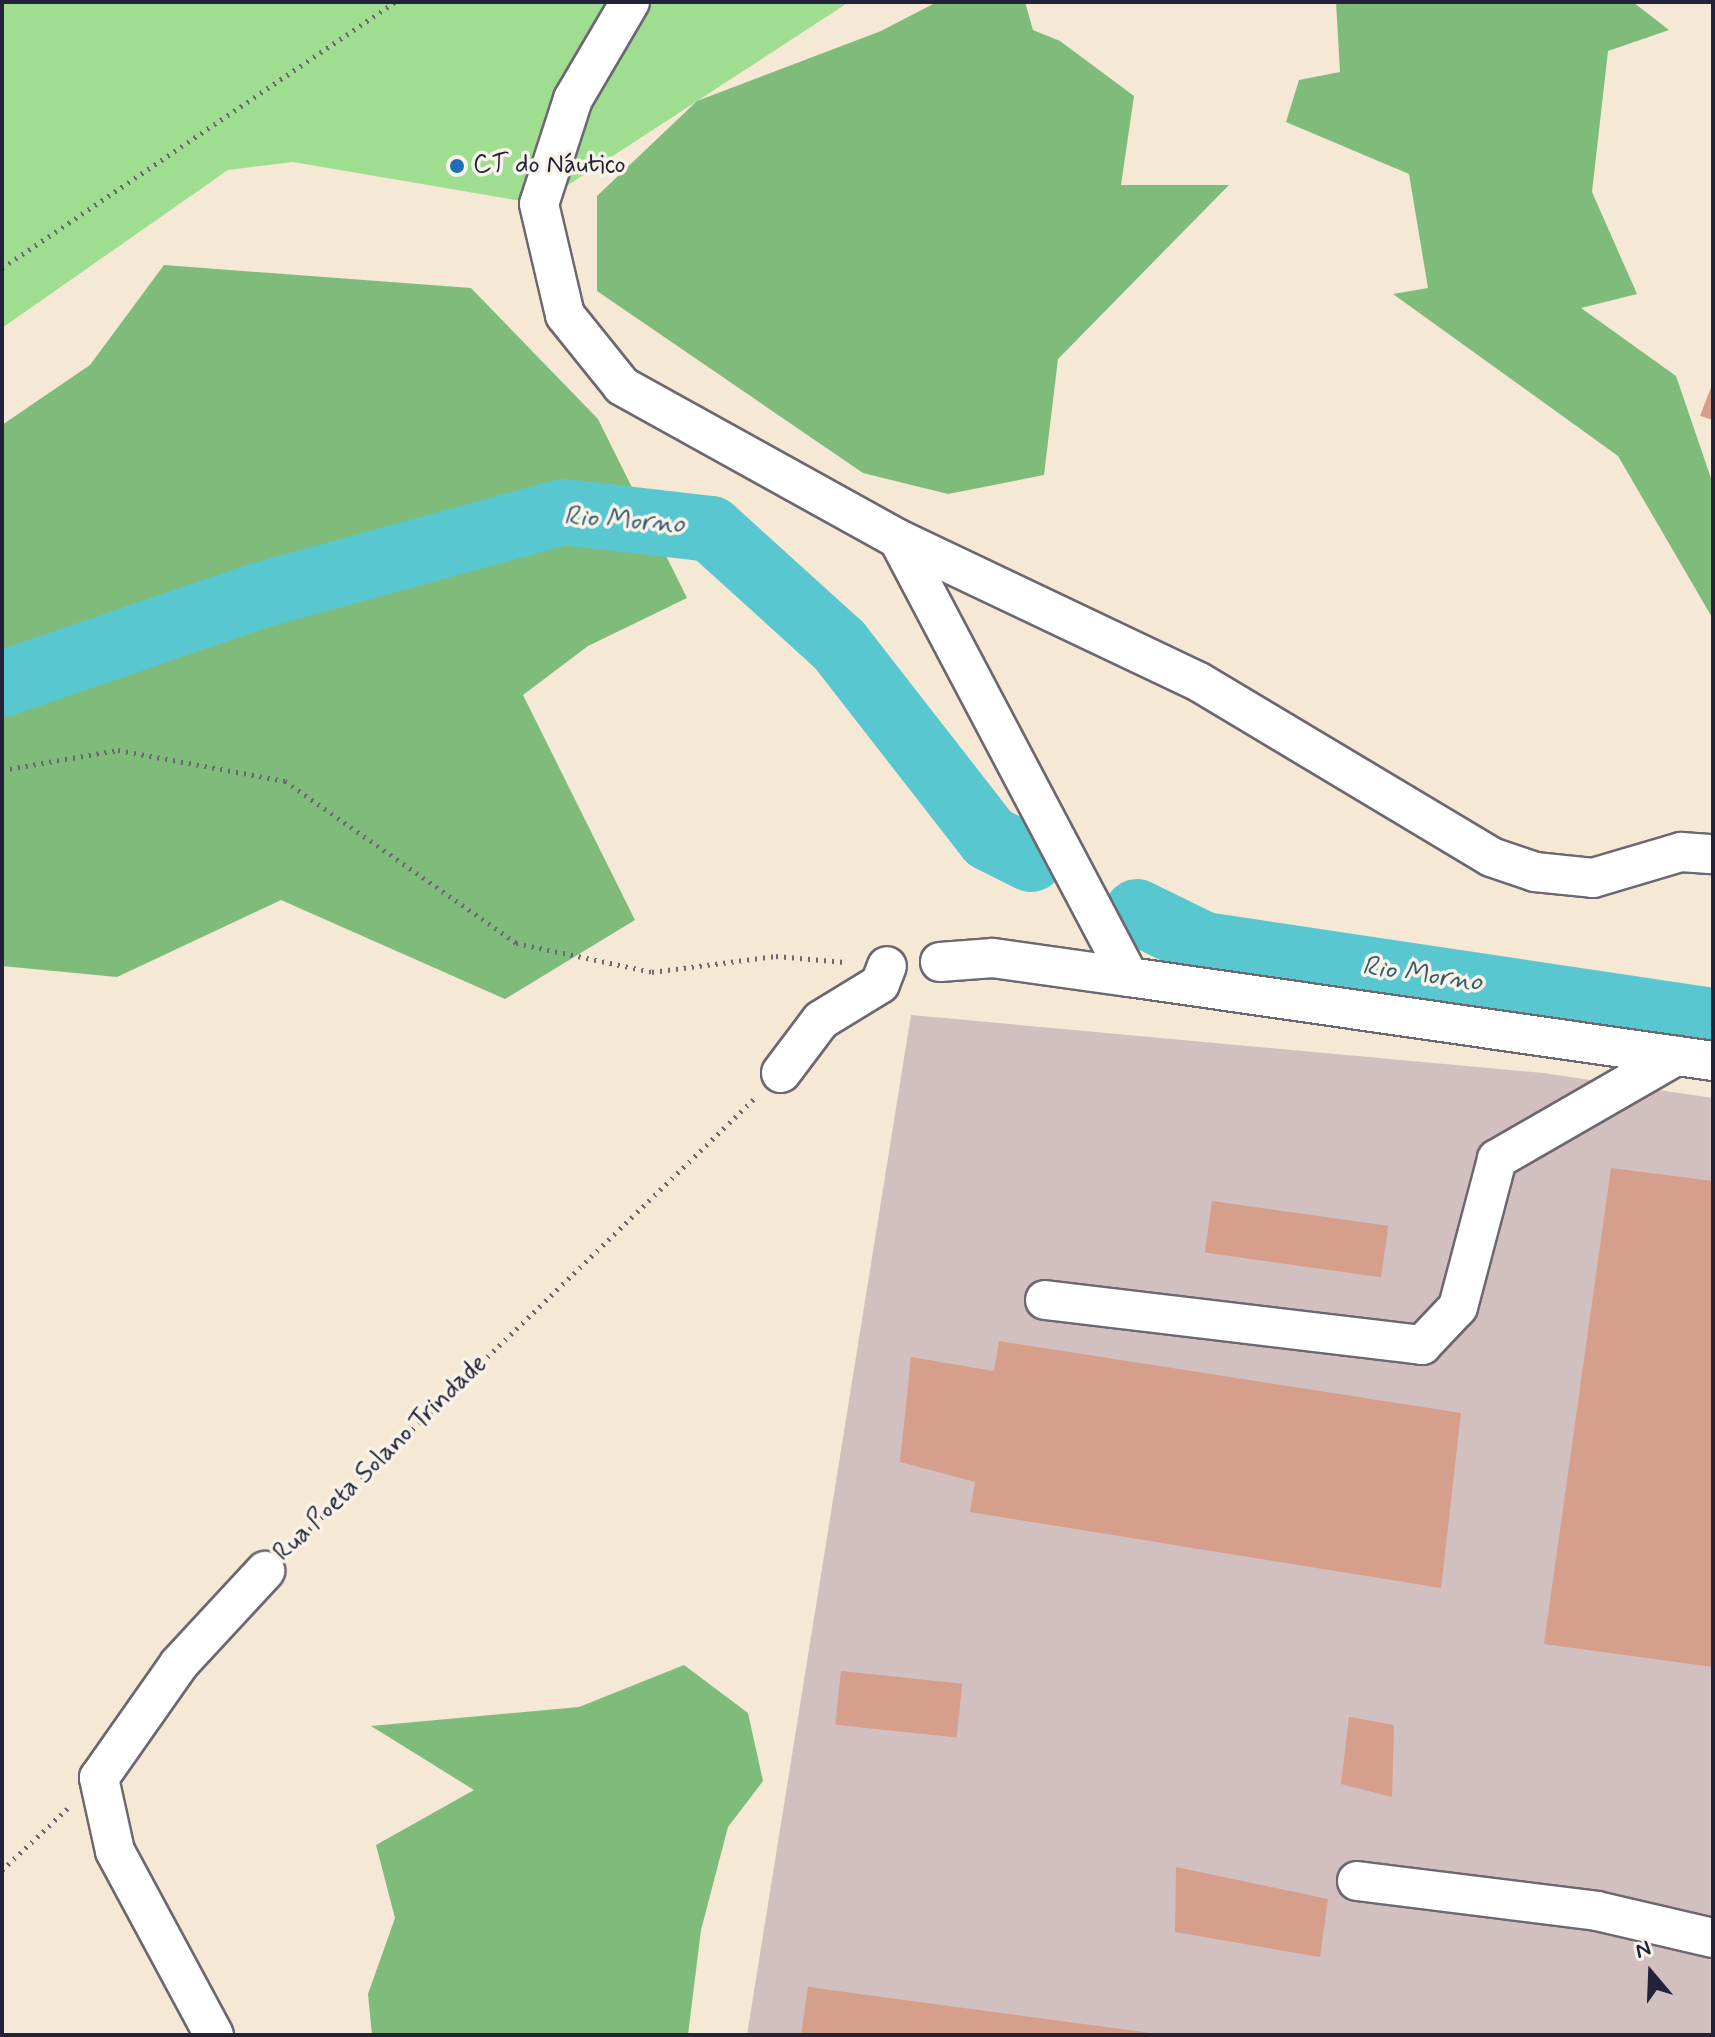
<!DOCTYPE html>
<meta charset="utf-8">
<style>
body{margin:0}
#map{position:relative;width:1715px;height:2037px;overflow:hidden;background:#f5e8d4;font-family:Mynerve,sans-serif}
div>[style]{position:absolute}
.industrial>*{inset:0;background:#d2bfbf}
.green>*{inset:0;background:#9fdd91}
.forest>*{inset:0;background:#7fbc7b}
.river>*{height:66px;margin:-33px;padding:0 33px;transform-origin:33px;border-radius:33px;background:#59c7cf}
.building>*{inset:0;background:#d69f8c;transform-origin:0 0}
.path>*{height:5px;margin-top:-2.5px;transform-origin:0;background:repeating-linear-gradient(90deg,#6c6771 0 2px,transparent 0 8px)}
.roads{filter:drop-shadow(2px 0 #6c6771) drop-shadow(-2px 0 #6c6771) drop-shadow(0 2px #6c6771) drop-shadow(0 -2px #6c6771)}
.minor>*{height:38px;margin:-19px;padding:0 19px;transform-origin:19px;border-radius:19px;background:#fff}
.dots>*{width:22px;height:22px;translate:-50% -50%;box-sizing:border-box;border:4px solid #f7f3e8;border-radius:50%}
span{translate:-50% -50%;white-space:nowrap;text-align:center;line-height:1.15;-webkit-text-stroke:7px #f7f3e8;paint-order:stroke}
.poi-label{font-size:26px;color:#22223b}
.left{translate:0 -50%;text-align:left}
.street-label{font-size:26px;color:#22223b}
.water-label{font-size:28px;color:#355c6f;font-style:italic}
.frame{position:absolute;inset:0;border:4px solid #22223b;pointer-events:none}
.north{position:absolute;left:1611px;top:1933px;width:80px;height:80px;-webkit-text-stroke:6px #f7f3e8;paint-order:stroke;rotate:341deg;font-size:22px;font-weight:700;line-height:32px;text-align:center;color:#22223b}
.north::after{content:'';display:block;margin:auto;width:28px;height:36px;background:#22223b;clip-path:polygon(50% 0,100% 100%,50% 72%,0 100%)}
</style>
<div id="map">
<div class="industrial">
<div style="clip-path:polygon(911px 1015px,1543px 1073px,1713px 1098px,1713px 2035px,747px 2035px)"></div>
</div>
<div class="green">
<div style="clip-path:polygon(2px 2px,849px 2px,539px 204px,293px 162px,228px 170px,2px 328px)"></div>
</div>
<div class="forest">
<div style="clip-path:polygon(937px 2px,1025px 2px,1033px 30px,1060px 41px,1134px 96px,1121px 185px,1229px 185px,1058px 359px,1044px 475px,948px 494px,863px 473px,597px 291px,597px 196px,697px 101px,881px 31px)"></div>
<div style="clip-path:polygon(1336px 2px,1633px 2px,1669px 30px,1608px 51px,1592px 192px,1637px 294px,1581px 308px,1676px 376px,1713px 484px,1713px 619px,1618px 456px,1393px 294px,1428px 288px,1409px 174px,1286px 122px,1299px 80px,1340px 72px)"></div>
<div style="clip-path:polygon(164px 265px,471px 288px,598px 419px,687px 598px,588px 646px,523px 695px,635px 920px,505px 999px,281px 900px,117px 977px,2px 966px,2px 425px,90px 365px)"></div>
<div style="clip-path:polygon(684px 1665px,748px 1713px,763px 1781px,728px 1827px,701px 1930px,688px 2035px,372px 2035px,368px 1994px,395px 1918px,376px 1845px,474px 1790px,371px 1726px,579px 1707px)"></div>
</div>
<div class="river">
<div style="left:2px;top:684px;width:271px;rotate:-19deg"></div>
<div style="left:258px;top:596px;width:317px;rotate:-15.4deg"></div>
<div style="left:564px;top:512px;width:148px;rotate:6.6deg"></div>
<div style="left:711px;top:529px;width:173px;rotate:42.2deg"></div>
<div style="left:839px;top:645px;width:244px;rotate:52.1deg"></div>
<div style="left:989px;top:838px;width:47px;rotate:26.6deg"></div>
<div style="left:1137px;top:912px;width:75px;rotate:26.2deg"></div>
<div style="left:1204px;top:945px;width:515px;rotate:8.49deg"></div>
</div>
<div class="building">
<div style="clip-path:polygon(1713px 382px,1713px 420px,1700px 416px)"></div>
<div style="clip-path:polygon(1611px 1168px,1713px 1181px,1713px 1667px,1544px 1644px)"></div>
<div style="left:1212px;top:1201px;width:178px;height:52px;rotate:8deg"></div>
<div style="clip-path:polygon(999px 1341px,1461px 1413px,1441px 1588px,970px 1512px,975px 1482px,900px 1462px,911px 1357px,994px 1371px)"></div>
<div style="left:841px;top:1671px;width:122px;height:54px;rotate:6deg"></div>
<div style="clip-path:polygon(1349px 1717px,1394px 1725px,1392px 1797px,1341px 1784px)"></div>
<div style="clip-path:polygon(1176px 1867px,1328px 1899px,1320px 1957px,1175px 1932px)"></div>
<div style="clip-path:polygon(808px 1987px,1151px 2033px,1151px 2035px,801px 2035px)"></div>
</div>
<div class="path">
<div style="left:2px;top:268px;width:475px;rotate:-34.1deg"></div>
<div style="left:2px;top:770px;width:118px;rotate:-9.8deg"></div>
<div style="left:118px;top:750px;width:170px;rotate:10.5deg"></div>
<div style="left:285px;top:781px;width:282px;rotate:35deg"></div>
<div style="left:516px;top:943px;width:139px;rotate:12deg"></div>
<div style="left:652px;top:972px;width:125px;rotate:-7.4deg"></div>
<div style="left:776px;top:956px;width:69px;rotate:5deg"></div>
<div style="left:292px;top:1546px;width:646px;rotate:-44.06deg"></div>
<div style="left:2px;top:1870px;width:92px;rotate:-43.2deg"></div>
</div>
<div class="roads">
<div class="minor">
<div style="left:630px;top:2px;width:113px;rotate:120.4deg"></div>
<div style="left:573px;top:99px;width:110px;rotate:107.9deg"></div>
<div style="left:539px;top:204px;width:114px;rotate:76.8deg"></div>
<div style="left:565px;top:315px;width:91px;rotate:51.2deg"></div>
<div style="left:622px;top:386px;width:316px;rotate:29deg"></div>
<div style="left:898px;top:539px;width:333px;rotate:25.4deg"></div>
<div style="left:1199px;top:682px;width:340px;rotate:30.9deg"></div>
<div style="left:1491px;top:857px;width:46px;rotate:18.8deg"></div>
<div style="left:1535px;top:872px;width:58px;rotate:5.9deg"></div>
<div style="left:1593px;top:878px;width:92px;rotate:-16.5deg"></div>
<div style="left:1681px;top:852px;width:32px;rotate:4deg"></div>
<div style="left:898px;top:539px;width:495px;rotate:62.2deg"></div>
<div style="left:1129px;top:977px;width:590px;rotate:8.19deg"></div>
<div style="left:940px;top:962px;width:53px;rotate:-4.3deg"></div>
<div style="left:993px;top:958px;width:137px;rotate:8deg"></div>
<div style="left:781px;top:1073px;width:66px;rotate:-53deg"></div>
<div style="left:821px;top:1020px;width:69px;rotate:-31.4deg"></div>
<div style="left:880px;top:984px;width:19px;rotate:-69deg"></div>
<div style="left:1045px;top:1300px;width:380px;rotate:6.8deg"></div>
<div style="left:1422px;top:1345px;width:52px;rotate:-46.5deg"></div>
<div style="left:1458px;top:1307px;width:153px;rotate:-75.2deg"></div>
<div style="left:1497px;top:1159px;width:207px;rotate:-29.9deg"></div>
<div style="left:1357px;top:1881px;width:242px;rotate:7.1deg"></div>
<div style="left:1597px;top:1911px;width:119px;rotate:13.1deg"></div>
<div style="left:214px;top:2035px;width:209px;rotate:-118.3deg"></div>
<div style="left:115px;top:1851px;width:75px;rotate:-102.4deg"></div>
<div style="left:99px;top:1778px;width:139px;rotate:-54.9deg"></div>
<div style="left:179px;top:1664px;width:127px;rotate:-47.2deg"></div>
</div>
</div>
<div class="dots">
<div style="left:457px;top:166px;background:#1f6fb2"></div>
</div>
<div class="poi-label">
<span class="left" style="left:473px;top:166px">CT do Náutico</span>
</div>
<div class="street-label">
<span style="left:381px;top:1459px;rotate:-44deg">Rua Poeta Solano Trindade</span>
</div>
<div class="water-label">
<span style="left:624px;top:521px;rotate:4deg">Rio Morno</span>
<span style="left:1422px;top:975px;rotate:8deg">Rio Morno</span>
</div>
<div class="frame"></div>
<div class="north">N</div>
</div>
